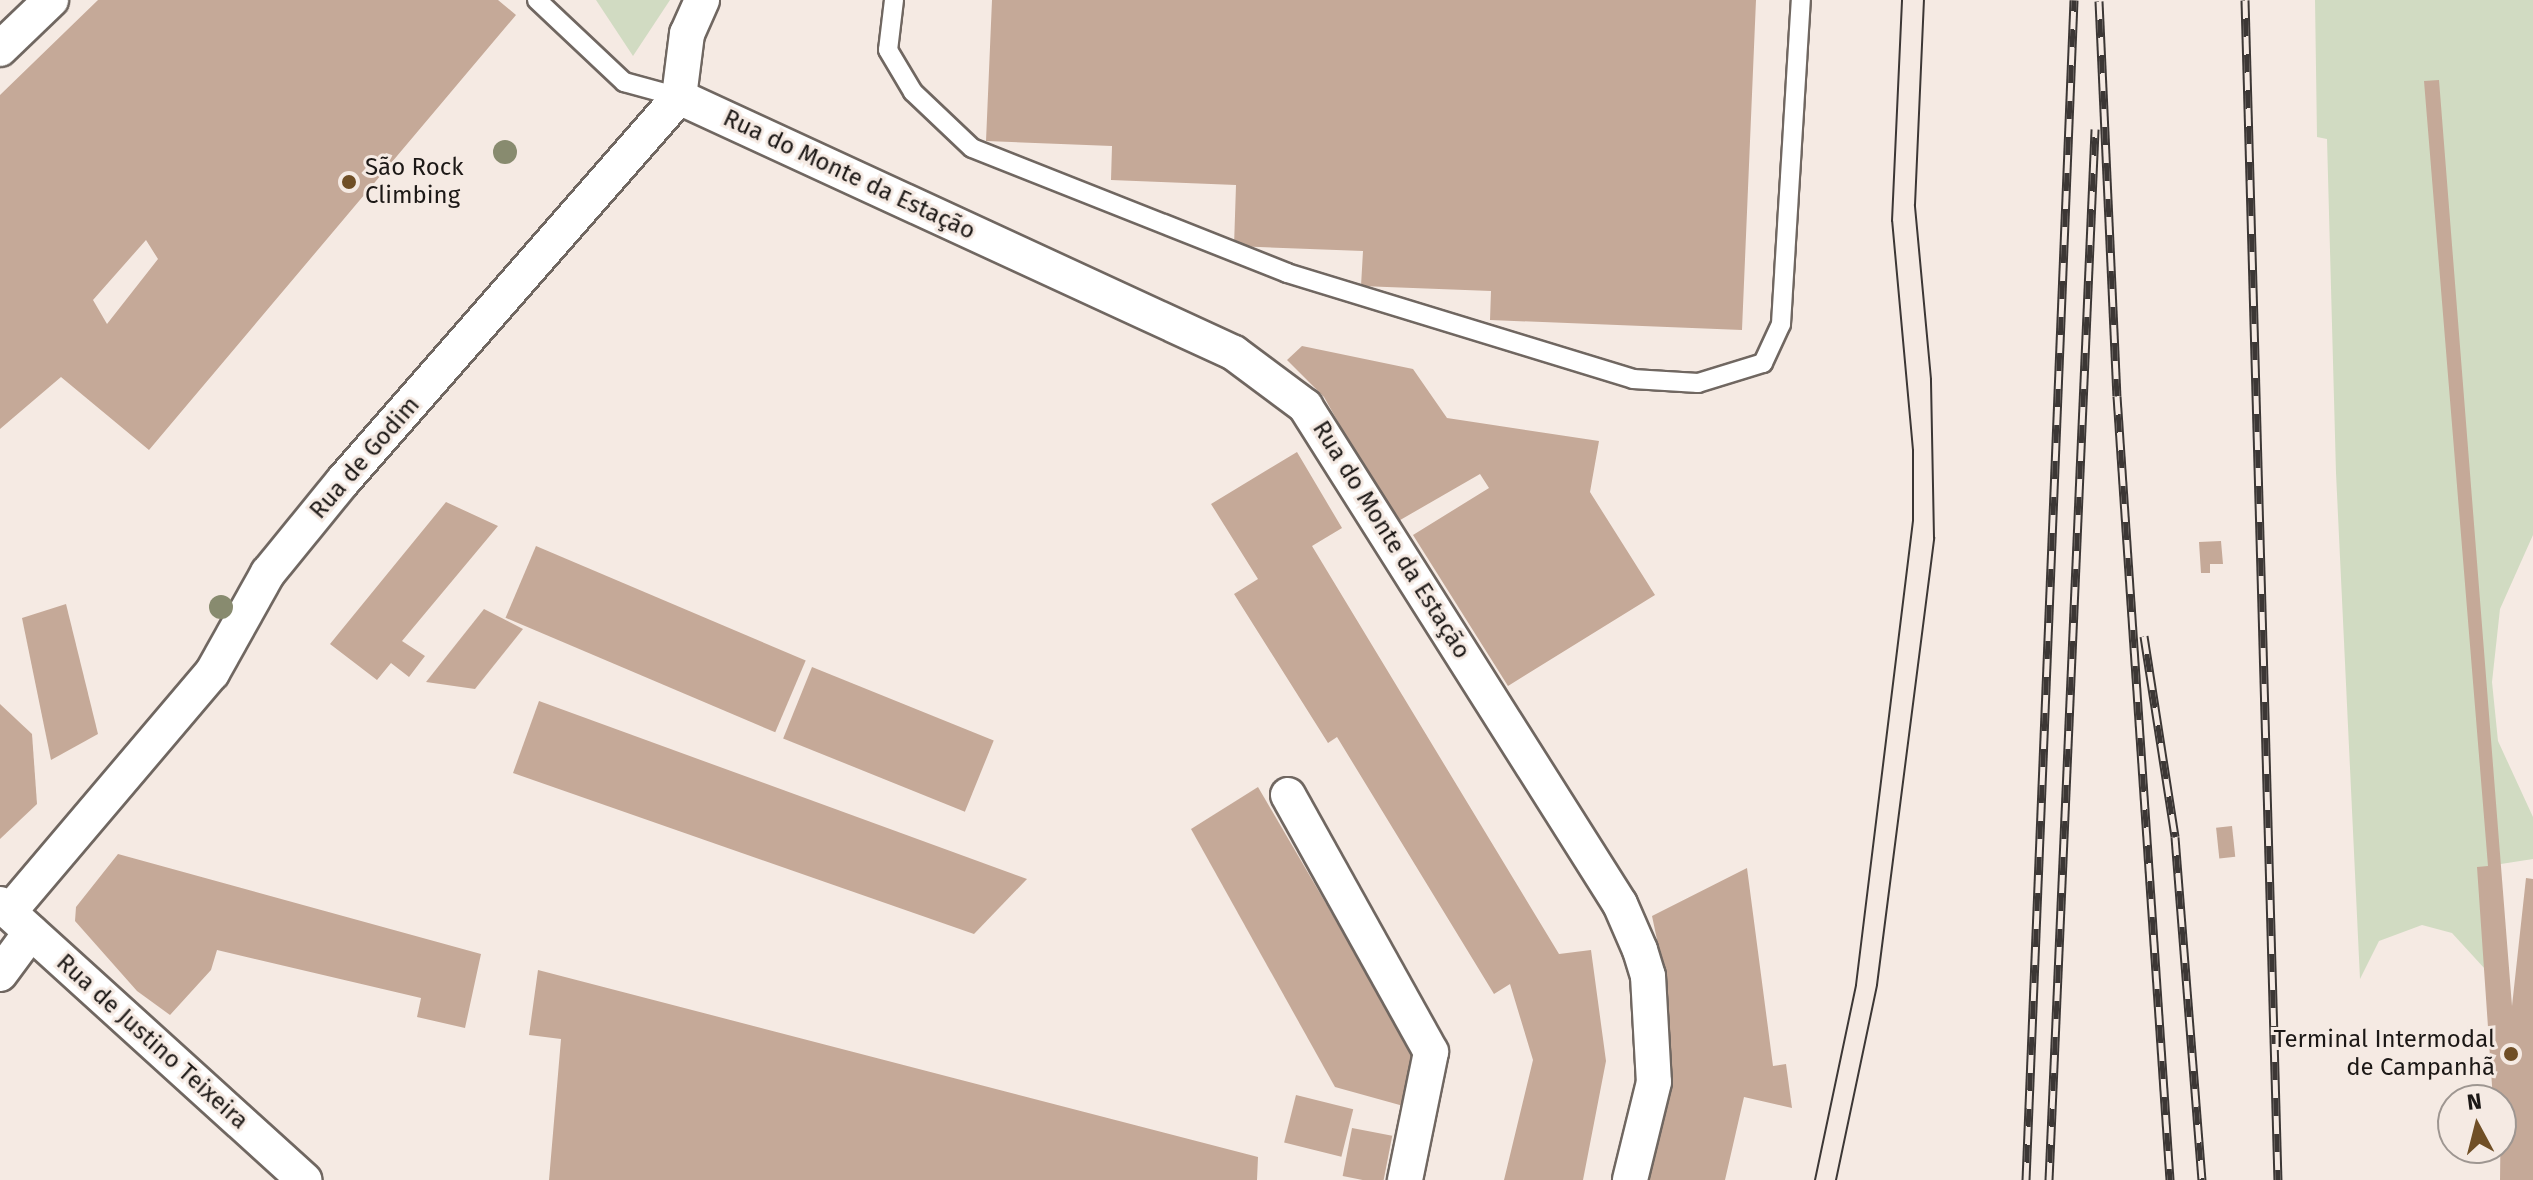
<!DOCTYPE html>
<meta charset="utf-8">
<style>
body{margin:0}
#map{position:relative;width:2533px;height:1180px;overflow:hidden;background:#f5eae3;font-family:"Fira Sans",sans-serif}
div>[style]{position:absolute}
.green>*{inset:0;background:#d1dbc2}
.building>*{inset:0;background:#c5a998;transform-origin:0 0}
.roads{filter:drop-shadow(2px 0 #706761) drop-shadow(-2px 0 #706761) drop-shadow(0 2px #706761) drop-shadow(0 -2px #706761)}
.lane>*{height:18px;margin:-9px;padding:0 9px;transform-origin:9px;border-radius:9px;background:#fff}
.street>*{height:34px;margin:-17px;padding:0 17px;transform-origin:17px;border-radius:17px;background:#fff}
.tram>*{height:2px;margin:-1px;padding:0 1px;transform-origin:1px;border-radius:1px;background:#3c3735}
.rail>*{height:9px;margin-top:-4.5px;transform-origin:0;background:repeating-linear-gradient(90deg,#f5eae3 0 18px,#3c3735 0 36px);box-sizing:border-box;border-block:2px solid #3c3735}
.trees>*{width:24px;height:24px;margin:-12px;border-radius:50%;background:#888b6f}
.dots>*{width:22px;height:22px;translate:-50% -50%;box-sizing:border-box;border:4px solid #f5eae3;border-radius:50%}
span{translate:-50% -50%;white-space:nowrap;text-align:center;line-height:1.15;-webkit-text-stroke:6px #f5eae3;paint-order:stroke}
.poi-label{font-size:24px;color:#1c1816}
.left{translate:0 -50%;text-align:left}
.right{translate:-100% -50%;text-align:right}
.street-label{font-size:24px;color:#1c1816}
.north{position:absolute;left:2437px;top:1084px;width:80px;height:80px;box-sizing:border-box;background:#f5eae3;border:2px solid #9e9691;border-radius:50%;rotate:353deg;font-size:22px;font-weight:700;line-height:32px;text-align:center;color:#1c1816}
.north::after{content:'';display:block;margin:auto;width:28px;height:36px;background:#704f26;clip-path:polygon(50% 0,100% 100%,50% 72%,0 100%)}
</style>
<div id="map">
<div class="green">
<div style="clip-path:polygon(596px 0,670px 0,633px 56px)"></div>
<div style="clip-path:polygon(2315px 0,2533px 0,2533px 535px,2500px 609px,2492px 682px,2498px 741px,2533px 817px,2533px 859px,2488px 866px,2485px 969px,2452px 933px,2422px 925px,2379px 941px,2360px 979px,2336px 473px,2327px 139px,2317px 137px)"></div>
</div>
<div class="building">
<div style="clip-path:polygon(evenodd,98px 0,498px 0,516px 15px,149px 450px,61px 377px,0 429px,0 95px,98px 0,146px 240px,158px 259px,107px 324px,93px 300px,146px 240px)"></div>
<div style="clip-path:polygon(992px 0,1756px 0,1742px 330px,1490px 320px,1491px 291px,1361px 286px,1363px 251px,1234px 246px,1236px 185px,1111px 180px,1112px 146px,986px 141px)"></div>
<div style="clip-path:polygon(2439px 80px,2512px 1006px,2526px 878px,2533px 879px,2533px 1180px,2500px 1180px,2501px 1100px,2493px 1100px,2477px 867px,2488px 866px,2424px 81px)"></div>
<div style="clip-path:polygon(1302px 346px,1413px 369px,1447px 418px,1599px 441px,1590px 492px,1655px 595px,1508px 686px,1413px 535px,1489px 488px,1480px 474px,1395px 523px,1324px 397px,1287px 360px)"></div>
<div style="clip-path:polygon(1297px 452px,1342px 528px,1312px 546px,1559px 954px,1591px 950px,1606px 1061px,1583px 1180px,1504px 1180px,1533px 1060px,1510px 984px,1494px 994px,1337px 737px,1328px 743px,1234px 594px,1258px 579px,1211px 504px)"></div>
<div style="clip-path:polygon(446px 502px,498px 526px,402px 641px,425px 656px,409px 677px,391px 663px,377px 680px,330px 644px)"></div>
<div style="clip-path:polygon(2221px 541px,2223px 564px,2210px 564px,2210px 573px,2201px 573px,2199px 542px)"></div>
<div style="left:536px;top:546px;width:293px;height:78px;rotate:23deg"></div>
<div style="clip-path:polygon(66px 604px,98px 734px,51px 760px,22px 618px)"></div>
<div style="clip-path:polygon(484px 609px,523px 629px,475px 689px,426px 682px)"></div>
<div style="left:812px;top:667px;width:196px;height:77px;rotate:22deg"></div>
<div style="clip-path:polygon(539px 701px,1027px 879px,974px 934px,513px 773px)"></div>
<div style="clip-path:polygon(0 704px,32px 734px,37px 804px,0 839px)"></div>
<div style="clip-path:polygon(1258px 787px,1419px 1063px,1407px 1107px,1335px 1087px,1191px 829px)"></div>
<div style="left:2232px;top:826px;width:31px;height:16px;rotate:84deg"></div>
<div style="clip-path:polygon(118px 854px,481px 954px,465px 1028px,417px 1017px,421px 998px,217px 950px,211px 970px,170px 1015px,137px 991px,75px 921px,76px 907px)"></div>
<div style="clip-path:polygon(1747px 868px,1773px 1066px,1786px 1064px,1792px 1108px,1744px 1097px,1725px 1180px,1646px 1180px,1663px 968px,1652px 916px)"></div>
<div style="clip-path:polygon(538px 970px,1258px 1157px,1257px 1180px,549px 1180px,561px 1039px,529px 1035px)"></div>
<div style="left:1296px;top:1095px;width:59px;height:49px;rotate:14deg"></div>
<div style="left:1352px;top:1128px;width:41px;height:49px;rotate:11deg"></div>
</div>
<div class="roads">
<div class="lane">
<div style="left:537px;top:0;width:120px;rotate:43.3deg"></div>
<div style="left:624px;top:82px;width:57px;rotate:15.3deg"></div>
<div style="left:894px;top:0;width:50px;rotate:96.8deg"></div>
<div style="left:888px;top:50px;width:49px;rotate:59.2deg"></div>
<div style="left:913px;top:92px;width:81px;rotate:43.5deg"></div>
<div style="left:972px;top:148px;width:339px;rotate:21.6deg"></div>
<div style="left:1287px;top:273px;width:362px;rotate:17deg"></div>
<div style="left:1633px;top:379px;width:65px;rotate:3.5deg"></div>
<div style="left:1698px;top:383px;width:68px;rotate:-17.1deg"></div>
<div style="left:1763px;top:363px;width:43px;rotate:-65.2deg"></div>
<div style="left:1781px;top:324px;width:325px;rotate:-86.5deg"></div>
</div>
<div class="street">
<div style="left:0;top:49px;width:71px;rotate:-43.9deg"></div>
<div style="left:679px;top:97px;width:611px;rotate:24.76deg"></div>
<div style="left:1234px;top:353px;width:89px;rotate:36.7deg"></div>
<div style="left:1305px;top:406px;width:589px;rotate:57.69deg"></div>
<div style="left:1620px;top:904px;width:50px;rotate:66.5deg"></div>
<div style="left:1640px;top:950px;width:27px;rotate:73deg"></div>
<div style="left:1648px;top:976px;width:106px;rotate:86.8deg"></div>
<div style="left:1654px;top:1082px;width:101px;rotate:103.8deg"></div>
<div style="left:1288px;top:795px;width:294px;rotate:60.9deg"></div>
<div style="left:1431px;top:1052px;width:131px;rotate:101.5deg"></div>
<div style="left:0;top:904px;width:411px;rotate:42.2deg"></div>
<div style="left:9px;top:912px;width:314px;rotate:-49.7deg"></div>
<div style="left:212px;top:673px;width:115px;rotate:-60.8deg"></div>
<div style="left:268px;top:573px;width:119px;rotate:-50.8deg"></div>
<div style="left:343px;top:481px;width:510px;rotate:-48.81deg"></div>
<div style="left:679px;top:97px;width:64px;rotate:-82.8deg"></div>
<div style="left:687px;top:34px;width:37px;rotate:-66deg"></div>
<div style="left:0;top:974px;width:52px;rotate:-53.6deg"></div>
</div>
</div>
<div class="tram">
<div style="left:1815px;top:1180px;width:199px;rotate:-78.1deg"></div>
<div style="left:1856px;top:985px;width:468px;rotate:-83deg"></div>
<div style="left:1913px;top:520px;width:70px;rotate:-90deg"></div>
<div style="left:1913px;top:450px;width:230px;rotate:-95.2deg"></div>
<div style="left:1892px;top:221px;width:221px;rotate:-87.4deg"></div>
<div style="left:1836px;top:1180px;width:199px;rotate:-78.1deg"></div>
<div style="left:1877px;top:985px;width:451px;rotate:-82.7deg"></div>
<div style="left:1934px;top:538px;width:159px;rotate:-91.1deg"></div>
<div style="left:1931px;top:379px;width:175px;rotate:-95.3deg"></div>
<div style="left:1915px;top:205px;width:205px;rotate:-87.5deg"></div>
</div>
<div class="rail">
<div style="left:2245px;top:0;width:1180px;rotate:88.4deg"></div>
<div style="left:2099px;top:1px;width:395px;rotate:87.4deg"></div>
<div style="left:2117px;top:396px;width:786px;rotate:86.13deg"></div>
<div style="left:2144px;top:636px;width:203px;rotate:81.2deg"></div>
<div style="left:2175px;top:837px;width:344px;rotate:85.5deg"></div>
<div style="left:2026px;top:1180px;width:1181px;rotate:-87.67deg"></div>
<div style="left:2049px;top:1180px;width:1052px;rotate:-87.49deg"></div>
</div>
<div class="trees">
<div style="left:505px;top:152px"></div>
<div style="left:221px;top:607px"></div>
</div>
<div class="dots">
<div style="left:349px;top:182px;background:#704f26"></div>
<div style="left:2511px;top:1054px;background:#704f26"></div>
</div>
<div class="poi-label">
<span class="left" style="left:365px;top:182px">São Rock<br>Climbing</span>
<span class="right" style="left:2495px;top:1054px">Terminal Intermodal<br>de Campanhã</span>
</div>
<div class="street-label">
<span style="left:849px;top:175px;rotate:25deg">Rua do Monte da Estação</span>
<span style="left:365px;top:458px;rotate:-49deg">Rua de Godim</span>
<span style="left:1391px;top:540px;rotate:58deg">Rua do Monte da Estação</span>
<span style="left:152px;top:1042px;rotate:42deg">Rua de Justino Teixeira</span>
</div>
<div class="north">N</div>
</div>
